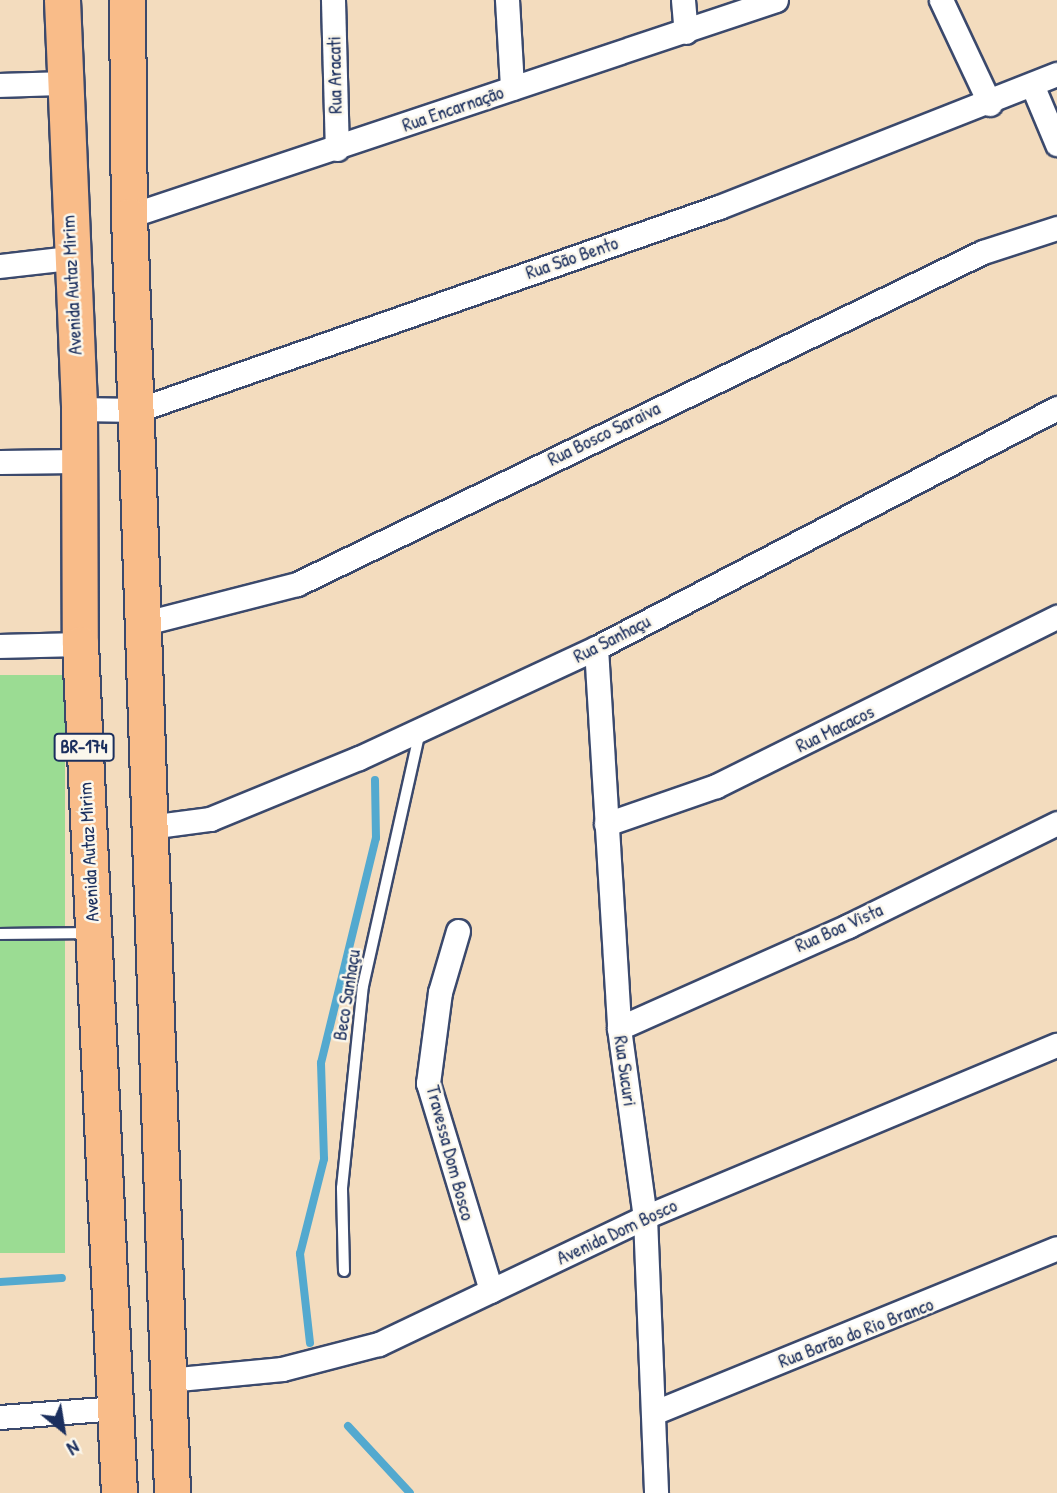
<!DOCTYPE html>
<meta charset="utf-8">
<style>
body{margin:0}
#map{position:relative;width:1057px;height:1493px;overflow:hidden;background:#f3dcbe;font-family:"Patrick Hand",sans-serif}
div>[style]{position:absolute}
.green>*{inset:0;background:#9bdc93;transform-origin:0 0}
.stream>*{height:8px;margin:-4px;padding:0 4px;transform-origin:4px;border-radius:4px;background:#53a9cf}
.roads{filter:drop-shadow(2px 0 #3b496c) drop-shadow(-2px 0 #3b496c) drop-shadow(0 2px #3b496c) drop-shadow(0 -2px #3b496c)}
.service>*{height:10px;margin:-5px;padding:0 5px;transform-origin:5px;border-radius:5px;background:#fff}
.minor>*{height:23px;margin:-11.5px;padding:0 11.5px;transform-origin:11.5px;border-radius:11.5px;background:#fff}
.primary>*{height:35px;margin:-17.5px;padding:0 17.5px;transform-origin:17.5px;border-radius:17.5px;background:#f9bc89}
span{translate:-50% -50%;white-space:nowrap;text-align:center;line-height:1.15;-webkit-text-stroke:5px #fbf7ec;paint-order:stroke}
.shield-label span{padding:2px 5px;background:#fbf7ec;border:2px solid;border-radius:5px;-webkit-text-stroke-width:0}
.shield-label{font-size:18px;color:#1b2f5e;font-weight:700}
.street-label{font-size:19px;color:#1b2f5e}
.north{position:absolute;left:28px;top:1395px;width:70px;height:70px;-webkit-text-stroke:5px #fbf7ec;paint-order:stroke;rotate:150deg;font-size:19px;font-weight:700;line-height:28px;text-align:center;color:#1b2f5e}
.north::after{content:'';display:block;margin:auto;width:24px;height:32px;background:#1b2f5e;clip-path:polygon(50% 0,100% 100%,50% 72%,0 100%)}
</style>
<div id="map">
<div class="green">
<div style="left:65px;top:675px;width:578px;height:65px;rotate:90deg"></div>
</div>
<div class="stream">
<div style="left:0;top:1282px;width:62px;rotate:-3.7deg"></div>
<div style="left:310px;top:1343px;width:90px;rotate:-96.4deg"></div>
<div style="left:300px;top:1254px;width:98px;rotate:-75.8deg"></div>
<div style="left:324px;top:1159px;width:96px;rotate:-91.8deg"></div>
<div style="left:321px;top:1063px;width:232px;rotate:-76.3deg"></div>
<div style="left:376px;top:838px;width:58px;rotate:-91deg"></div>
<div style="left:348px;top:1426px;width:91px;rotate:47.2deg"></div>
</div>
<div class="roads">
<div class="service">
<div style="left:0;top:934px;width:90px;rotate:-0.6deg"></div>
<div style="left:344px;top:1271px;width:83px;rotate:-91.4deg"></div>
<div style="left:342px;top:1188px;width:203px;rotate:-84.1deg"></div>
<div style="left:363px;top:986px;width:261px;rotate:-77.4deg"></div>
</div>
<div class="minor">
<div style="left:333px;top:0;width:149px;rotate:88.5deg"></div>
<div style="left:507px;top:0;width:88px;rotate:86.7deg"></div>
<div style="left:683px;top:0;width:32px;rotate:85deg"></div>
<div style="left:941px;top:0;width:115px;rotate:64.8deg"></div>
<div style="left:0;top:85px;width:64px;rotate:-1.8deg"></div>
<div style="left:1033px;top:87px;width:62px;rotate:67.2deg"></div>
<div style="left:129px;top:216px;width:682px;rotate:-18.46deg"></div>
<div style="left:0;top:266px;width:69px;rotate:-6.6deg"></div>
<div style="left:79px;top:409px;width:59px;rotate:1deg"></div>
<div style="left:138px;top:410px;width:615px;rotate:-19.26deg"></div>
<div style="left:719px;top:207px;width:363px;rotate:-21.5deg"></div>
<div style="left:0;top:462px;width:77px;rotate:-0.7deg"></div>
<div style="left:145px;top:623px;width:157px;rotate:-14.4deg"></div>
<div style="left:297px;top:584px;width:762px;rotate:-25.83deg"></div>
<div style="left:983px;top:252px;width:78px;rotate:-18deg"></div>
<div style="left:0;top:646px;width:80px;rotate:-1.4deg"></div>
<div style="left:596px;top:648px;width:381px;rotate:86.5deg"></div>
<div style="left:619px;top:1028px;width:191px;rotate:82.2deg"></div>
<div style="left:645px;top:1217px;width:276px;rotate:87.7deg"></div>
<div style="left:606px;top:824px;width:116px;rotate:-19.1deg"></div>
<div style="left:716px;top:786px;width:381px;rotate:-26.4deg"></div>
<div style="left:149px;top:827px;width:62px;rotate:-7.5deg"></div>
<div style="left:210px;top:819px;width:161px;rotate:-22.3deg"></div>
<div style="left:359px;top:758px;width:261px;rotate:-24.9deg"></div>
<div style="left:596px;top:648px;width:520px;rotate:-27.5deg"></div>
<div style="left:458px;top:931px;width:64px;rotate:106.4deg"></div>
<div style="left:440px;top:992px;width:92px;rotate:97.5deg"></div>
<div style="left:428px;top:1083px;width:217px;rotate:73.1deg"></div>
<div style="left:619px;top:1028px;width:251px;rotate:-24deg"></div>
<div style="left:848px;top:926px;width:233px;rotate:-26.2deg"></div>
<div style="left:168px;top:1380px;width:115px;rotate:-5.5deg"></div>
<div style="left:282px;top:1369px;width:100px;rotate:-14.5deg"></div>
<div style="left:379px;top:1344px;width:295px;rotate:-25.5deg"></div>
<div style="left:645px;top:1217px;width:446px;rotate:-22.7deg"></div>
<div style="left:653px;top:1413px;width:436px;rotate:-22.2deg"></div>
<div style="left:0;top:1417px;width:117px;rotate:-4.4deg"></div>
</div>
<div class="primary">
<div style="left:62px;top:0;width:409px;rotate:87.6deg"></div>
<div style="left:79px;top:409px;width:235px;rotate:89.8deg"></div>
<div style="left:80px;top:644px;width:850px;rotate:87.37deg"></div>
<div style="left:127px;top:0;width:216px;rotate:89.5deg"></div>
<div style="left:129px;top:216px;width:1278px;rotate:88.07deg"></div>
</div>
</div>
<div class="shield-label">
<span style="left:84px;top:747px">BR-174</span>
</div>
<div class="street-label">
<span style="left:335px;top:75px;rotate:-91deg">Rua Aracati</span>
<span style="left:453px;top:109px;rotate:-19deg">Rua Encarnação</span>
<span style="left:572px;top:258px;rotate:-19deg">Rua São Bento</span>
<span style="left:72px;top:285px;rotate:-93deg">Avenida Autaz Mirim</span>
<span style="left:604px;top:434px;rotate:-26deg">Rua Bosco Saraiva</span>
<span style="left:612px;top:639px;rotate:-27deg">Rua Sanhaçu</span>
<span style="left:835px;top:729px;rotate:-26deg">Rua Macacos</span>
<span style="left:89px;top:852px;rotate:-93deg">Avenida Autaz Mirim</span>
<span style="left:839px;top:928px;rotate:-24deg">Rua Boa Vista</span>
<span style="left:347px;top:995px;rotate:-81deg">Beco Sanhaçu</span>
<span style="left:625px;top:1071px;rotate:82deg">Rua Sucuri</span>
<span style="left:450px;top:1153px;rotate:75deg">Travessa Dom Bosco</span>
<span style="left:617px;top:1232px;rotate:-25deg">Avenida Dom Bosco</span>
<span style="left:856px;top:1333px;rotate:-21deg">Rua Barão do Rio Branco</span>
</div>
<div class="north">N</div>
</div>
